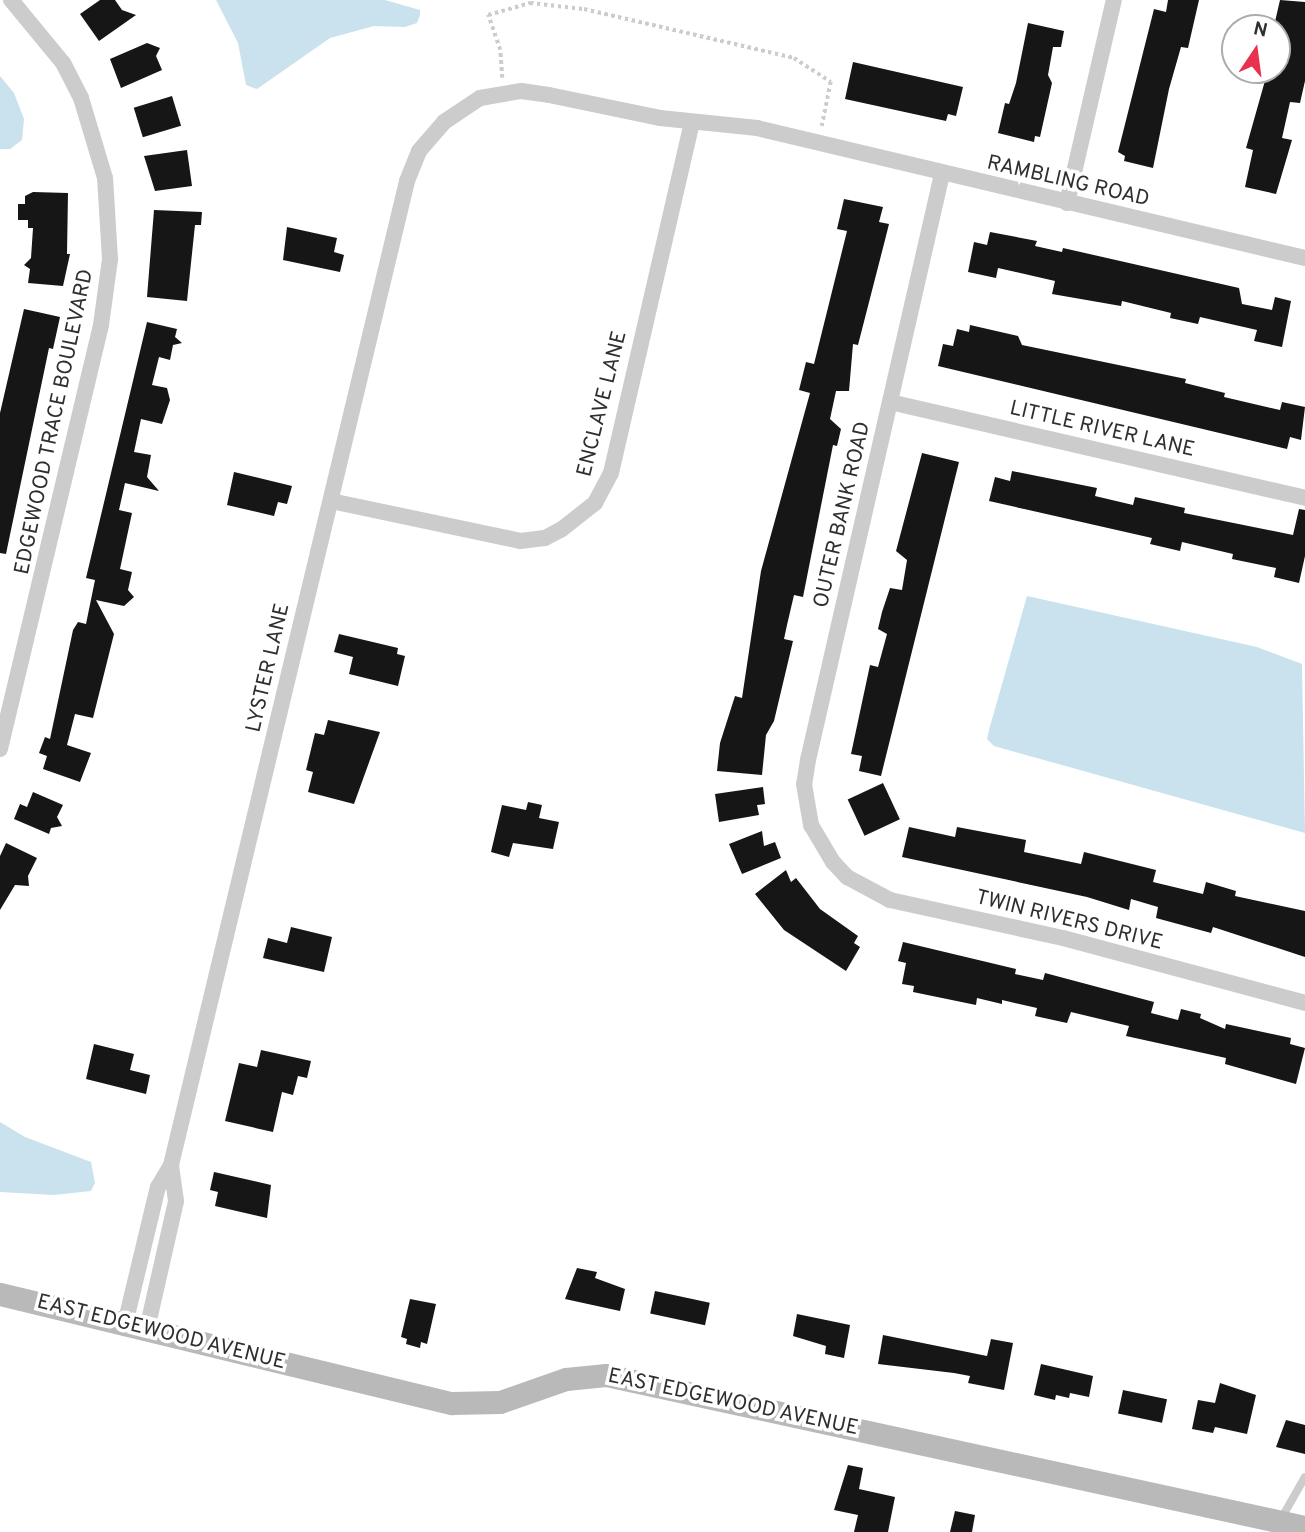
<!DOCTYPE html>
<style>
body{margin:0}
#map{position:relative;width:1305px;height:1532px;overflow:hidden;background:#fff;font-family:Overpass,sans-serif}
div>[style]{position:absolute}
.water>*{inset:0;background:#c9e2ed}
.building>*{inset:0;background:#161616;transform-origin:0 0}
.path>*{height:3.5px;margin-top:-1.75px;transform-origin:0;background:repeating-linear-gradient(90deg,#ccc 0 3.5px,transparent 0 7px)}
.service>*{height:8px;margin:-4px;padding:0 4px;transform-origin:4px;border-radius:4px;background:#ccc}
.minor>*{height:16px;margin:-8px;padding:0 8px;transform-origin:8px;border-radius:8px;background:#ccc}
.secondary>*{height:23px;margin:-11.5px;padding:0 11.5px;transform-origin:11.5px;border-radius:11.5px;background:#b9b9b9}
span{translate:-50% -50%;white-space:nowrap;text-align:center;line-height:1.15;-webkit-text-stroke:7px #fff;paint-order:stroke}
.street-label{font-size:21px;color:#2f2f2f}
.north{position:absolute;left:1221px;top:14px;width:70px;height:70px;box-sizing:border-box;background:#fff;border:2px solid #acacac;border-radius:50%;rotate:13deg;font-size:19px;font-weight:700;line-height:28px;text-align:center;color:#2f2f2f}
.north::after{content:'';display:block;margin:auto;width:24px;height:32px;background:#e7314e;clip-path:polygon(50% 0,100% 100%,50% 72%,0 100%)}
</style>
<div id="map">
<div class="water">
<div style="clip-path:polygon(216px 0,385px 0,420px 10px,420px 15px,417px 23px,405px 27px,374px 26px,330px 38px,257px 89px,246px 85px,238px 43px)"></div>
<div style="clip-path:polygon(0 76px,14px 93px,24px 119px,22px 140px,10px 149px,0 149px)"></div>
<div style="clip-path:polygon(1027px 596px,1257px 647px,1302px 664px,1305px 833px,994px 746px,987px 739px,989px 730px)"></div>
<div style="clip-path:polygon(0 1122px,25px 1137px,91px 1162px,95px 1183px,91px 1191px,54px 1195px,0 1192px)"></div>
</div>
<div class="building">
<div style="clip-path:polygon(100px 0,115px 0,122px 10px,136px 15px,99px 41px,80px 14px)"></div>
<div style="clip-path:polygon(1168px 0,1199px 0,1188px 48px,1181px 47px,1169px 89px,1153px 168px,1124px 161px,1125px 156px,1118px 152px,1154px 9px,1166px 12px)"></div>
<div style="clip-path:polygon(1280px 0,1305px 2px,1305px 81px,1300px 103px,1290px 102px,1282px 138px,1292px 140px,1276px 194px,1245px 187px,1253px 150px,1246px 148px,1268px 70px,1277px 70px,1274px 26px)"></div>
<div style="clip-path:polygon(1028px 23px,1064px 31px,1061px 47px,1053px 47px,1048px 75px,1052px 83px,1040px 137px,1035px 136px,1034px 142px,998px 133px,1005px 103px,1009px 104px,1016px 83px)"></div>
<div style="clip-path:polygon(147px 43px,160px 48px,156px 56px,162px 70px,121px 88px,110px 59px)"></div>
<div style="clip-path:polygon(853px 62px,963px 87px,956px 116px,948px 114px,946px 121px,845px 99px)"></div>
<div style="left:172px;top:96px;width:31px;height:40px;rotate:73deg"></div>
<div style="clip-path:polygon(187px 150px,192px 186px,155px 191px,144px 156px)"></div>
<div style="clip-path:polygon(33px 192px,68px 193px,67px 254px,70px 254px,63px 286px,28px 283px,30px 269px,24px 265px,31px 258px,33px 228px,28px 228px,28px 220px,18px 220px,18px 204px,25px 204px,25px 196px)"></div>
<div style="clip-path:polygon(844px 199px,883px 207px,879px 222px,889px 224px,885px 240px,858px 345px,853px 344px,849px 391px,836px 391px,830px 419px,841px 429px,837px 446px,833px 445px,803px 597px,794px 595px,787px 625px,784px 639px,793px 641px,774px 721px,766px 735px,762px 775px,717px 771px,720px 743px,735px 696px,742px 698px,761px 571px,810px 393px,799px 390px,806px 362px,814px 364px,847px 231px,837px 229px)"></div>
<div style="clip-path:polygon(154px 210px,202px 212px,201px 225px,195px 225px,187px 301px,147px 297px)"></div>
<div style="clip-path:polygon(287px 227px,337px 238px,334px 252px,344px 255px,340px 272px,283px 260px)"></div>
<div style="clip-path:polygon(990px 232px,1037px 241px,1035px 246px,1062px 252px,1063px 248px,1239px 288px,1242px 304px,1272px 310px,1275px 297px,1291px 301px,1282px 347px,1254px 341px,1257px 330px,1200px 317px,1198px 324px,1170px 318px,1171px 313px,1122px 301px,1121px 306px,1052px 294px,1055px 281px,998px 268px,996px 278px,968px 272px,974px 242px,987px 245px)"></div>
<div style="clip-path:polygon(24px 309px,60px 317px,53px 349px,49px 348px,6px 554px,0 553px,0 413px)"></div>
<div style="clip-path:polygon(147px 322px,177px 329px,175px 337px,182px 343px,173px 345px,170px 360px,159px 357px,152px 385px,167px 388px,170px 400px,162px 424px,141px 419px,134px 452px,151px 455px,147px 477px,159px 491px,125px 483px,119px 510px,132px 513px,120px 569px,132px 572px,128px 590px,134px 597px,124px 606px,96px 600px,114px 634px,93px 718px,75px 714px,67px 745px,91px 753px,80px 782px,43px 769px,47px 756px,39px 753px,45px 737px,50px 739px,73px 630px,78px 622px,86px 624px,95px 580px,86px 578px)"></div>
<div style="clip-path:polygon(970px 325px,1018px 336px,1022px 345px,1186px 379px,1185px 383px,1225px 393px,1224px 397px,1280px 410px,1282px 402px,1305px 407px,1301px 440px,1290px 437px,1287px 449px,938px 366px,943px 344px,953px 346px,957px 329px,969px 332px)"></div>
<div style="clip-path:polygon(922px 453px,959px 462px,881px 776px,859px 771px,862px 756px,851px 754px,870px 665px,878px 667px,887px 634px,878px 629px,882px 612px,890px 588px,902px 590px,907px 560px,896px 551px)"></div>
<div style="clip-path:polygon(1012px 471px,1097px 488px,1095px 496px,1133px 505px,1135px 497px,1185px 508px,1184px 513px,1293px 535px,1299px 509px,1305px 510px,1305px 556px,1299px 583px,1274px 577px,1276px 568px,1232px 559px,1233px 554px,1182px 542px,1180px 551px,1150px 544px,1152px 538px,989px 501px,995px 477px,1010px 481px)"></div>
<div style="clip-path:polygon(234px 472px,292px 486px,287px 504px,278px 502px,274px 516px,227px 505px)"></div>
<div style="clip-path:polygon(339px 634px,398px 648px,397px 654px,405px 656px,398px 686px,349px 674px,353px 657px,334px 652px)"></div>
<div style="clip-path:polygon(328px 720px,380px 732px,354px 804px,308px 792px,313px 772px,306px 770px,315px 733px,324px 735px)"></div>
<div style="left:883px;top:783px;width:40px;height:39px;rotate:65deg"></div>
<div style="clip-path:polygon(763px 787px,765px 804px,757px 805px,759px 815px,719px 822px,715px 794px)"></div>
<div style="clip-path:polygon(33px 792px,63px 805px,57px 817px,62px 826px,51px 828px,49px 834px,14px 819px,20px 804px,27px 807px)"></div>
<div style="clip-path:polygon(528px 802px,542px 805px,539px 818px,559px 822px,553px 849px,513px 843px,509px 857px,491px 852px,502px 805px,526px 810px)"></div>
<div style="clip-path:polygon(909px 827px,955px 837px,957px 827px,1026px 840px,1024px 852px,1081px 864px,1084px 852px,1156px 870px,1153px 882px,1203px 894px,1206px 882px,1236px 891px,1235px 896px,1305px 911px,1305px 957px,1213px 927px,1211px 933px,1156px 918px,1158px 907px,1131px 899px,1129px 910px,1087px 897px,902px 857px)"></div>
<div style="clip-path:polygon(762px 831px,764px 846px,775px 842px,781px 858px,742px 874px,729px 844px)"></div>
<div style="clip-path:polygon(6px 843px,37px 858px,28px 876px,29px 886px,15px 885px,0 910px,0 856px)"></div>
<div style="clip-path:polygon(786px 870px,791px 882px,796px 878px,820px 909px,858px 936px,854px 943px,860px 947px,846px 971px,784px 930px,755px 894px)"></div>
<div style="clip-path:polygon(291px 927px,332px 937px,324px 972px,263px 958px,268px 938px,287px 943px)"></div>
<div style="clip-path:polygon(903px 942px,1016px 969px,1015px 974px,1043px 980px,1045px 973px,1154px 1002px,1151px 1013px,1178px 1020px,1181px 1009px,1201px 1014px,1200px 1018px,1225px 1029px,1226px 1024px,1291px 1038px,1290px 1044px,1305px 1048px,1296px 1084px,1225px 1064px,1226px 1058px,1126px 1036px,1129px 1026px,1071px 1012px,1067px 1023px,1035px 1016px,1037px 1008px,1002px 1000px,1002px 1004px,977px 998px,976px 1005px,913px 992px,914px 986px,902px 984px,906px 963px,898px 961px)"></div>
<div style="clip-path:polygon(94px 1044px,134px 1054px,130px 1070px,150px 1075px,146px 1094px,86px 1079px)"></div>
<div style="clip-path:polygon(261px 1050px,311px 1061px,307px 1078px,298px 1076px,293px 1095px,282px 1092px,273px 1132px,225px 1121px,239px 1063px,257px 1067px)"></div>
<div style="clip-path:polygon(214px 1172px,271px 1185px,267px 1218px,215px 1206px,218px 1192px,210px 1190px)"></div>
<div style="clip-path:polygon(577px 1268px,597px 1272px,595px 1278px,625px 1289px,620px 1311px,565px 1299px)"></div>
<div style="left:655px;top:1291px;width:56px;height:23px;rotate:12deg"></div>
<div style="clip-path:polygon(410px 1299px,436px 1304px,427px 1344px,421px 1342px,420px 1348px,406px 1344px,407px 1339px,401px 1337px)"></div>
<div style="clip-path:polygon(797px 1314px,850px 1325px,844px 1358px,825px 1354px,826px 1346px,793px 1336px)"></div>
<div style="clip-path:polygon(883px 1335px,987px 1356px,991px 1339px,1013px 1343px,1004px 1390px,968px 1383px,970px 1376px,954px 1373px,878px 1364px)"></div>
<div style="clip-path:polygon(1041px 1364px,1093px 1376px,1089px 1397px,1070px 1393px,1069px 1398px,1056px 1395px,1055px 1400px,1034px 1395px)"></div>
<div style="clip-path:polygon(1220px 1383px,1256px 1395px,1247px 1434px,1215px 1427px,1213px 1433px,1192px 1429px,1198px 1400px,1215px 1403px)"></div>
<div style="left:1123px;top:1390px;width:45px;height:24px;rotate:12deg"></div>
<div style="clip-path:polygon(1286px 1420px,1305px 1425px,1305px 1454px,1276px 1447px)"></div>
<div style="clip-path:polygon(848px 1465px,863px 1468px,859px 1489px,895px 1497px,888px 1532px,854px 1532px,858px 1515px,834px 1510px)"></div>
<div style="clip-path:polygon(955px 1511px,975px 1515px,972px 1532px,950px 1532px)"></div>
</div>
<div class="path">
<div style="left:502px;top:78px;width:28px;rotate:-94deg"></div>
<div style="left:500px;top:50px;width:37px;rotate:-109deg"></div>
<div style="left:488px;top:15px;width:44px;rotate:-15.9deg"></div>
<div style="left:530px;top:3px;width:54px;rotate:6.3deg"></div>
<div style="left:584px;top:9px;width:216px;rotate:13.1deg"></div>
<div style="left:794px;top:58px;width:44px;rotate:33deg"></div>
<div style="left:831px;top:82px;width:45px;rotate:101.6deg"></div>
</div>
<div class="service">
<div style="left:1281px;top:1519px;width:48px;rotate:-60.3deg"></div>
</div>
<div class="minor">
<div style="left:942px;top:174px;width:601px;rotate:102.88deg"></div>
<div style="left:808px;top:760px;width:24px;rotate:99deg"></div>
<div style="left:804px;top:784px;width:42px;rotate:80.3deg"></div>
<div style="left:811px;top:825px;width:43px;rotate:59.3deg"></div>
<div style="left:833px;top:862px;width:21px;rotate:47deg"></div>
<div style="left:847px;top:877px;width:49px;rotate:28.1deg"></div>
<div style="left:890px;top:900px;width:177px;rotate:12.4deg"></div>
<div style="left:1063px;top:938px;width:251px;rotate:15deg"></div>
<div style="left:1067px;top:203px;width:208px;rotate:-77deg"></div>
<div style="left:890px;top:402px;width:426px;rotate:13deg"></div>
<div style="left:331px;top:501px;width:193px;rotate:11.9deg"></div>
<div style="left:520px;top:541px;width:25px;rotate:-7deg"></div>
<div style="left:545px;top:538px;width:19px;rotate:-28deg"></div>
<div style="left:562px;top:529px;width:42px;rotate:-38.2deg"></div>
<div style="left:595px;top:503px;width:34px;rotate:-62deg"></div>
<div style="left:611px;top:473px;width:360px;rotate:-77deg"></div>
<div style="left:0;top:749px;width:436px;rotate:-76.6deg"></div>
<div style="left:101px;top:325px;width:67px;rotate:-82.2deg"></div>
<div style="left:110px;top:259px;width:81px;rotate:-93.5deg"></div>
<div style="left:105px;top:178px;width:84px;rotate:-106.7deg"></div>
<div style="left:81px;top:98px;width:39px;rotate:-117deg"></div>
<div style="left:63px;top:63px;width:82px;rotate:-129.5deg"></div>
<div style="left:125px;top:1324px;width:141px;rotate:-76.5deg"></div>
<div style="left:158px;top:1187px;width:26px;rotate:-59deg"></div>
<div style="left:171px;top:1165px;width:1012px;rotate:-76.51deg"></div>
<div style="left:407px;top:181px;width:32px;rotate:-68deg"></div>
<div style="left:419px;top:151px;width:38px;rotate:-49deg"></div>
<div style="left:444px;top:122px;width:43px;rotate:-33.7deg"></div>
<div style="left:480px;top:98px;width:42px;rotate:-9.7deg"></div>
<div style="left:521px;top:91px;width:28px;rotate:8deg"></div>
<div style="left:549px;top:95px;width:113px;rotate:11.7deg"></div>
<div style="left:660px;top:118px;width:98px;rotate:5.9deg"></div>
<div style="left:757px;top:128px;width:563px;rotate:13.35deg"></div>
<div style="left:147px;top:1329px;width:131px;rotate:-77.2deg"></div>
<div style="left:176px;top:1201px;width:36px;rotate:-98deg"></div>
</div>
<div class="secondary">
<div style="left:0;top:1294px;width:465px;rotate:13.6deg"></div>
<div style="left:452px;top:1403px;width:48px;rotate:-1.2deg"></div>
<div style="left:500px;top:1402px;width:70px;rotate:-19.2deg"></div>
<div style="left:566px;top:1379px;width:40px;rotate:-5.7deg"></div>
<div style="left:606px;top:1375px;width:715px;rotate:12.27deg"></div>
</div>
<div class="street-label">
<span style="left:1068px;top:182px;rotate:13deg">RAMBLING ROAD</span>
<span style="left:603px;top:404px;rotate:-76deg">ENCLAVE LANE</span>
<span style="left:55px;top:422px;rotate:-78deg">EDGEWOOD TRACE BOULEVARD</span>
<span style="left:1102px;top:430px;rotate:13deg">LITTLE RIVER LANE</span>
<span style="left:843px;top:515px;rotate:-77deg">OUTER BANK ROAD</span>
<span style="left:269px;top:668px;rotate:-77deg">LYSTER LANE</span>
<span style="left:1069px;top:921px;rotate:14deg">TWIN RIVERS DRIVE</span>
<span style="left:161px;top:1333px;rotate:14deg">EAST EDGEWOOD AVENUE</span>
<span style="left:733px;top:1403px;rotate:12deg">EAST EDGEWOOD AVENUE</span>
</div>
<div class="north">N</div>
</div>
